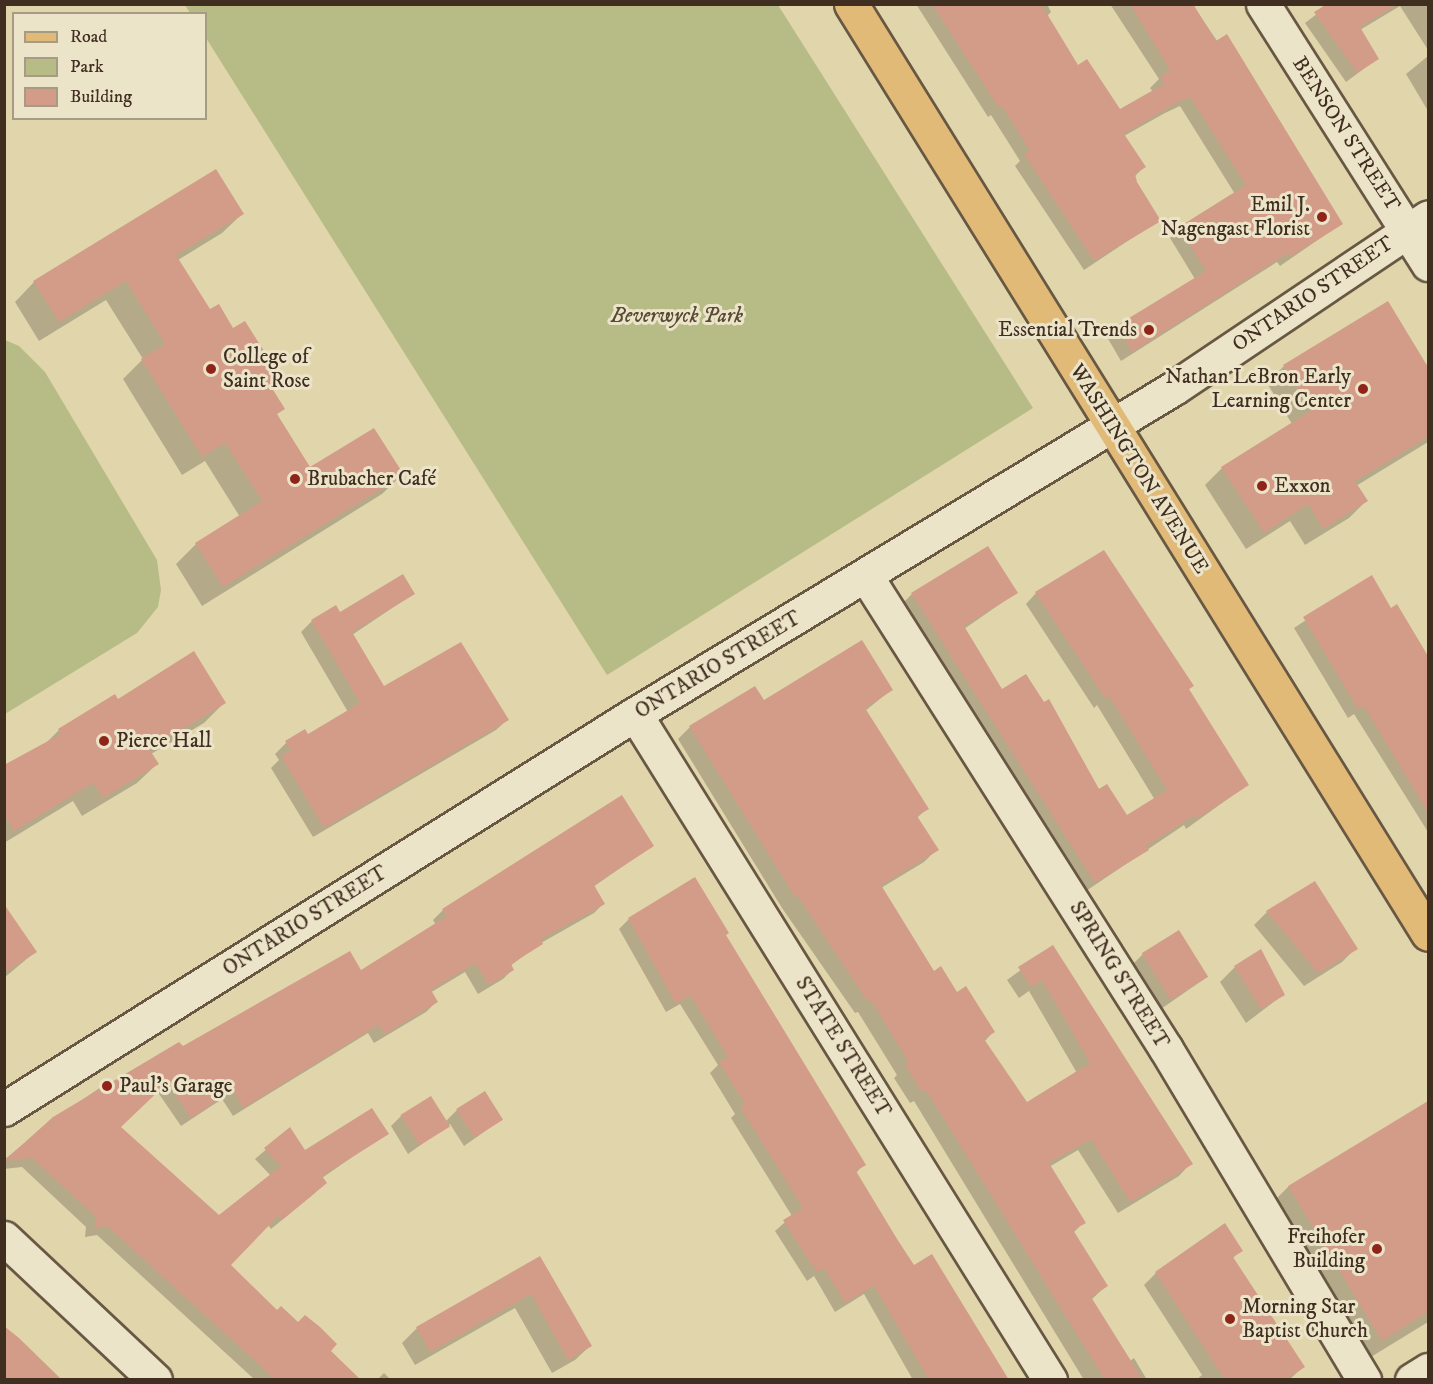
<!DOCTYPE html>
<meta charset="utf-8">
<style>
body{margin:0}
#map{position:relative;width:1433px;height:1384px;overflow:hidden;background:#e1d5ac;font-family:"IM FELL DW Pica",serif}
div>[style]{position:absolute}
.green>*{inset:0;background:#b7bc87}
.shadow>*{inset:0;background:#0003}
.building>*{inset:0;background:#d39c88;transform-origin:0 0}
.roads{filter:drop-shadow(2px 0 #685843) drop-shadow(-2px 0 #685843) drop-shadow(0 2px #685843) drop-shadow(0 -2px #685843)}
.minor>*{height:33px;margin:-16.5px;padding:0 16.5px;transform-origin:16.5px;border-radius:16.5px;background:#ece4c9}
.major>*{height:33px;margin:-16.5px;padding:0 16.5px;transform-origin:16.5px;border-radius:16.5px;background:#e0ba76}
.dots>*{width:16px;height:16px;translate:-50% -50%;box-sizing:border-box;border:3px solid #ece4c9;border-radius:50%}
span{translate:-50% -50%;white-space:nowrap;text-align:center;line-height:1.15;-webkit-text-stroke:6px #ece4c9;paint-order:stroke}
.street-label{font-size:21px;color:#402e20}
.poi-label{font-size:21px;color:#402e20}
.right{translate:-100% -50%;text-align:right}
.left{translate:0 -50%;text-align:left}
.park-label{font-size:21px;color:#584a35;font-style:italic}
.frame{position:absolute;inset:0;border:6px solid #402e20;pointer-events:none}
.legend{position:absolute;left:12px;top:12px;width:195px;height:108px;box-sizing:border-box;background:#ece4c9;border:2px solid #a79b85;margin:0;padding:8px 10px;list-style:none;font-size:18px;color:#402e20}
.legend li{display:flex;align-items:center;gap:12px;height:30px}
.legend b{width:30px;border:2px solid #a79b85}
</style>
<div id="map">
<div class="green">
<div style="clip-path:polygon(185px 5px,778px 5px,1033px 408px,607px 675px,206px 38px,206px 14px,190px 13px)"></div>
<div style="clip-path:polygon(5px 340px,19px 346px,45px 372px,157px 560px,161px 590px,158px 607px,137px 633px,5px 714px)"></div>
</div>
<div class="shadow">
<div style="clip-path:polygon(916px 4px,1047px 4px,1051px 12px,1047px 16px,1078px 67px,1119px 111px,1153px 92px,1150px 88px,1159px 79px,1110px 4px,1192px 4px,1341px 224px,1280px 266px,1277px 262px,1121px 361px,1107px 337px,1195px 279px,1170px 238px,1235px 194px,1180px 106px,1165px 113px,1124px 136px,1144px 167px,1134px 177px,1136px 183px,1159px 220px,1084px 270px,1015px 166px,1020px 161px,991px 115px,988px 117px)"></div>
<div style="clip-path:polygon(1330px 4px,1428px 4px,1428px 50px,1400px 6px,1360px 30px,1377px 59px,1346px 82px,1305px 23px)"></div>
<div style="clip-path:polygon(1428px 56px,1428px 111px,1406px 74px)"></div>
<div style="clip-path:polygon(242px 214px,222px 233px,178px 260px,209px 311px,279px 378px,270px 387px,283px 408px,276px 415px,310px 470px,402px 475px,382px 494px,202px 606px,176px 564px,196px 544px,240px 517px,205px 461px,182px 475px,123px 379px,143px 359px,106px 300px,39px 341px,15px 302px,34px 282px)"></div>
<div style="clip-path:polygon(1388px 303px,1428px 370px,1428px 442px,1356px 486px,1366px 501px,1349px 518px,1305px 545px,1290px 521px,1246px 549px,1205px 485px,1222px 468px,1292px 424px,1267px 383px,1284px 366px)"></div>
<div style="clip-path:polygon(1371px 577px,1428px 673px,1428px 832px,1354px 714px,1348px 718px,1294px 628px)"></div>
<div style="clip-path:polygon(1016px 593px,964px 629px,1002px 691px,1127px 817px,1155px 800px,1097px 705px,1094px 708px,1026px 604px,1036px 593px,1192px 686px,1188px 690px,1247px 785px,1186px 829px,1184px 825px,1083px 893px,901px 605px,912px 594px)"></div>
<div style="clip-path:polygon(413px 594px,352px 635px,383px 688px,507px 720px,496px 730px,313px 837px,271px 768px,279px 760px,275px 754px,286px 743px,305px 731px,307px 736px,348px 712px,301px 632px,312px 621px)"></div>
<div style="clip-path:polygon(891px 690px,865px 711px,927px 808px,917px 818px,937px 849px,924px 862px,881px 888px,934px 973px,993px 1032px,984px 1042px,1026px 1104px,1077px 1073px,1029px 991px,1019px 998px,1007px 980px,1053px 947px,1191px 1163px,1179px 1176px,1118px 1213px,1078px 1150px,1049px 1167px,1084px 1222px,1073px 1233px,1106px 1286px,1091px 1300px,1130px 1361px,1134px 1358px,1147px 1380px,1084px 1380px,914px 1101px,910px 1103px,894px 1078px,897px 1075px,858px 1012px,855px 1013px,782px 908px,678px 739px,690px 727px,764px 702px)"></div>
<div style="clip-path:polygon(224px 703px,204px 723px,151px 754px,157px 764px,137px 783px,82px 816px,73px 801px,4px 843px,4px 766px,45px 744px,59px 730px)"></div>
<div style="clip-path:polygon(652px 846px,593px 887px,603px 904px,594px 913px,541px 943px,510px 966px,512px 970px,503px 979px,478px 994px,465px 972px,430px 993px,436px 1002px,426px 1012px,374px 1043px,368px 1033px,233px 1116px,222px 1099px,181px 1126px,157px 1091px,119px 1127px,219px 1217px,271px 1176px,255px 1159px,290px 1129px,305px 1152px,387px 1133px,322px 1178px,315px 1193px,271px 1229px,268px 1225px,229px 1265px,277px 1312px,329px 1351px,358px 1380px,255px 1380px,97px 1235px,85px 1237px,86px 1227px,22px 1167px,4px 1169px,4px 1160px,54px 1119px,101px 1087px,361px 972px,436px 925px,433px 920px,443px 910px)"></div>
<div style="clip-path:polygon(4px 912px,35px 952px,4px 978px)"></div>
<div style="clip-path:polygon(1267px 912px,1356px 948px,1342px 962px,1304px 986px,1254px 925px)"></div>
<div style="clip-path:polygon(629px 919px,724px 936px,864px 1164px,856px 1173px,914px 1267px,1007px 1380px,913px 1380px,864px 1294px,835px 1312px,814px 1276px,807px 1281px,775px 1231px,792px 1216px,731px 1118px,735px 1114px,710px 1073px,718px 1065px,680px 1004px,666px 1012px,619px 929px)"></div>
<div style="clip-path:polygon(1143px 954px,1207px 977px,1161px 1009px,1133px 964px)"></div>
<div style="clip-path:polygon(1235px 967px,1283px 995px,1246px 1023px,1220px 982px)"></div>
<div style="clip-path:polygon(1428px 1102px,1428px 1322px,1353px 1368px,1260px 1215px,1288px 1187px)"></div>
<div style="clip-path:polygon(457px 1110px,501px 1120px,464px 1146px,450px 1124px,408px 1154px,391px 1126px,401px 1116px,445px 1122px)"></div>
<div style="clip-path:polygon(1241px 1250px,1232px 1259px,1303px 1367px,1289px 1380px,1196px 1380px,1202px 1375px,1144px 1285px,1156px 1273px)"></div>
<div style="clip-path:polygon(539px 1258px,590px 1346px,575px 1360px,552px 1373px,515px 1308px,415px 1365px,402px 1343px,417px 1328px)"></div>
<div style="clip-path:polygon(384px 1373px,391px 1380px,377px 1380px)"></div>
</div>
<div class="building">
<div style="clip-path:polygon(932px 4px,1041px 4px,1078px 65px,1087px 59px,1120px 109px,1164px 84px,1160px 77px,1170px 70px,1130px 4px,1193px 4px,1216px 41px,1227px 34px,1343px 224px,1290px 257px,1288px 253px,1132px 352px,1116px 326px,1206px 271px,1179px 227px,1246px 185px,1190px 97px,1176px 103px,1124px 134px,1146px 167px,1135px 174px,1137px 182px,1161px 221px,1094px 261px,1024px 154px,1030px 151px,1002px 106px,999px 108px)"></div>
<div style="clip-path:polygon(1327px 4px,1398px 4px,1360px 27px,1379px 59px,1357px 73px,1314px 12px)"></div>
<div style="clip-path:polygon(216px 169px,244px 214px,176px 255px,210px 309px,219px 304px,233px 328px,245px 321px,281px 378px,270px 385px,285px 409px,277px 414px,310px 467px,374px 428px,404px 475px,223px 587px,195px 543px,262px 501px,225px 443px,202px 457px,141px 359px,165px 344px,126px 281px,59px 322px,33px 281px)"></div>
<div style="clip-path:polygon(1388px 301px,1428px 367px,1428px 437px,1355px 481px,1368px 501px,1323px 529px,1308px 504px,1264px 533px,1221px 467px,1312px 410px,1283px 365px)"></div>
<div style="clip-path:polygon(988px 546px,1018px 593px,964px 626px,1002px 689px,1026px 674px,1044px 702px,1049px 699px,1099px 789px,1107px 784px,1127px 815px,1167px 790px,1109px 696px,1105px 698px,1035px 592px,1104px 550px,1194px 686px,1189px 689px,1249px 785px,1197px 819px,1195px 815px,1146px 846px,1149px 850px,1095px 883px,911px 593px)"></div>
<div style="clip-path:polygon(403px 574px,415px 594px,352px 632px,384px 686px,461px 642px,509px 720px,324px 828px,281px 756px,291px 750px,285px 741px,305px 729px,308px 734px,360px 703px,311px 620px,336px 605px,340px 612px)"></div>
<div style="clip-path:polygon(1372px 575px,1391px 608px,1397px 604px,1428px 656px,1428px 813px,1364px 706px,1358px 709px,1303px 617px)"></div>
<div style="clip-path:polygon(862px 640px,893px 690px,865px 708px,929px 809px,917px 816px,939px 850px,881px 885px,934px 971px,941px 966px,957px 992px,966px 986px,995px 1032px,984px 1039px,1027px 1102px,1090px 1063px,1042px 980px,1031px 987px,1018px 967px,1053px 945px,1193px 1164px,1130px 1202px,1091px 1139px,1049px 1163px,1086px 1223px,1073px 1230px,1108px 1286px,1091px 1297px,1143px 1380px,1105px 1380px,926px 1090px,922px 1092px,905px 1065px,909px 1063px,871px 1000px,868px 1002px,797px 895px,795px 897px,689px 726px,755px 686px,764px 700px)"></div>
<div style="clip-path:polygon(194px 651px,226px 703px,149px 749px,159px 764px,103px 798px,93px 783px,14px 831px,4px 815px,4px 765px,61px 734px,58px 729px,115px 694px,118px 699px)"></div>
<div style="clip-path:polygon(622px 795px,654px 846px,594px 885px,605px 904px,541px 939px,543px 944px,511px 964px,514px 970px,489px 985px,475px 963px,431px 990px,438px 1002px,385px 1034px,378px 1025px,243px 1108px,233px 1090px,191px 1118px,167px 1083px,121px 1127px,219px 1215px,281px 1166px,264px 1148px,290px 1127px,305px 1150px,372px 1108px,389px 1134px,322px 1176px,327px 1183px,282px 1220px,278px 1216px,231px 1265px,277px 1310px,281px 1306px,298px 1322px,305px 1315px,320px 1327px,337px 1344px,331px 1351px,361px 1380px,276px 1380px,107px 1226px,94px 1228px,96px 1217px,32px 1158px,4px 1161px,53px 1117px,179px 1042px,183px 1046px,350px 951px,361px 970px,447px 916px,442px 909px)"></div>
<div style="clip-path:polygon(695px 877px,729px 933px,726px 935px,866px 1165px,856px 1171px,897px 1239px,914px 1265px,932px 1254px,1009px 1380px,929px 1380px,874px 1286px,845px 1303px,824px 1268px,817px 1272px,798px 1244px,783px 1220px,803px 1208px,740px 1107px,745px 1104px,719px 1062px,728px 1057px,690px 995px,676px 1004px,628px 918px)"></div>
<div style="clip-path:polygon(1315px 881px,1358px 949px,1318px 973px,1266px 911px)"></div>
<div style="clip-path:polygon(4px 904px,37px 952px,4px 973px)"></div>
<div style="left:1179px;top:930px;width:55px;height:44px;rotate:58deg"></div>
<div style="clip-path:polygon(1261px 949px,1285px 995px,1261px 1009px,1234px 966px)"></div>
<div style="left:485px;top:1091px;width:34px;height:34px;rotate:58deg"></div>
<div style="left:431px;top:1096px;width:36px;height:36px;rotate:58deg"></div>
<div style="clip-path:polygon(1428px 1101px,1428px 1312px,1382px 1341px,1288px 1186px)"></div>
<div style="clip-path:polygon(1225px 1223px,1243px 1251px,1233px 1257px,1305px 1367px,1285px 1380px,1225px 1380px,1155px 1272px)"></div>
<div style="clip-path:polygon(540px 1256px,592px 1346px,568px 1360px,531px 1294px,430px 1352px,416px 1327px)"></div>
<div style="clip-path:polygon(4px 1326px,19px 1338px,62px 1380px,4px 1380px)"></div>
</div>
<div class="roads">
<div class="minor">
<div style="left:1263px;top:4px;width:308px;rotate:57.6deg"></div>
<div style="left:866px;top:576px;width:560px;rotate:57.62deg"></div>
<div style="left:1166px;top:1049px;width:386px;rotate:59.1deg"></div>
<div style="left:635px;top:714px;width:785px;rotate:58.07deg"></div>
<div style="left:4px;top:1109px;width:744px;rotate:-32.05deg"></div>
<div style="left:635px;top:714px;width:630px;rotate:-31.17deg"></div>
<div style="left:1174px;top:388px;width:306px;rotate:-33.9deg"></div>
<div style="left:4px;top:1238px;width:207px;rotate:43.2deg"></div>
<div style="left:1412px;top:1380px;width:19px;rotate:-32deg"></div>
</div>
<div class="major">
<div style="left:851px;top:4px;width:1094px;rotate:58.18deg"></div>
</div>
</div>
<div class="dots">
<div style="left:1322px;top:217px;background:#8f2418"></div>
<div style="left:1149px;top:330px;background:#8f2418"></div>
<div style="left:211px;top:369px;background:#8f2418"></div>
<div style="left:1363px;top:389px;background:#8f2418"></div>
<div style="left:295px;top:479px;background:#8f2418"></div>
<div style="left:1262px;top:486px;background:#8f2418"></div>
<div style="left:104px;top:741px;background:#8f2418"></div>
<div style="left:107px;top:1086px;background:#8f2418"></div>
<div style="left:1377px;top:1249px;background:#8f2418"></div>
<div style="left:1230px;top:1319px;background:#8f2418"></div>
</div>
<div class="street-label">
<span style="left:1346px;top:134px;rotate:57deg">BENSON STREET</span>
<span style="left:1313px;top:294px;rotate:-34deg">ONTARIO STREET</span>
<span style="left:1139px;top:469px;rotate:58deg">WASHINGTON AVENUE</span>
<span style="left:718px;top:665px;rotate:-31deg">ONTARIO STREET</span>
<span style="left:305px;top:921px;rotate:-32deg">ONTARIO STREET</span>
<span style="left:1119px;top:975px;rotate:58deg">SPRING STREET</span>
<span style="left:843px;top:1047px;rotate:58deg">STATE STREET</span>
</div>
<div class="poi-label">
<span class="right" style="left:1310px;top:217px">Emil J.<br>Nagengast Florist</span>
<span class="right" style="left:1137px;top:330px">Essential Trends</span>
<span class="left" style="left:223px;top:369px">College of<br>Saint Rose</span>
<span class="right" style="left:1351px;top:389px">Nathan LeBron Early<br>Learning Center</span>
<span class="left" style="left:307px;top:479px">Brubacher Café</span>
<span class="left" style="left:1274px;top:486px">Exxon</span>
<span class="left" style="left:116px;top:741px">Pierce Hall</span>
<span class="left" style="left:119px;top:1086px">Paul's Garage</span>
<span class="right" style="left:1365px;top:1249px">Freihofer<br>Building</span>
<span class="left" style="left:1242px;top:1319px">Morning Star<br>Baptist Church</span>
</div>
<div class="park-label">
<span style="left:677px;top:316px">Beverwyck Park</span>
</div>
<div class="frame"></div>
<ul class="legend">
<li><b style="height:8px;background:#e0ba76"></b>Road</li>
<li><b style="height:16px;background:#b7bc87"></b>Park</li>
<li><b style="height:16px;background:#d39c88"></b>Building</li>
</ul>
</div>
